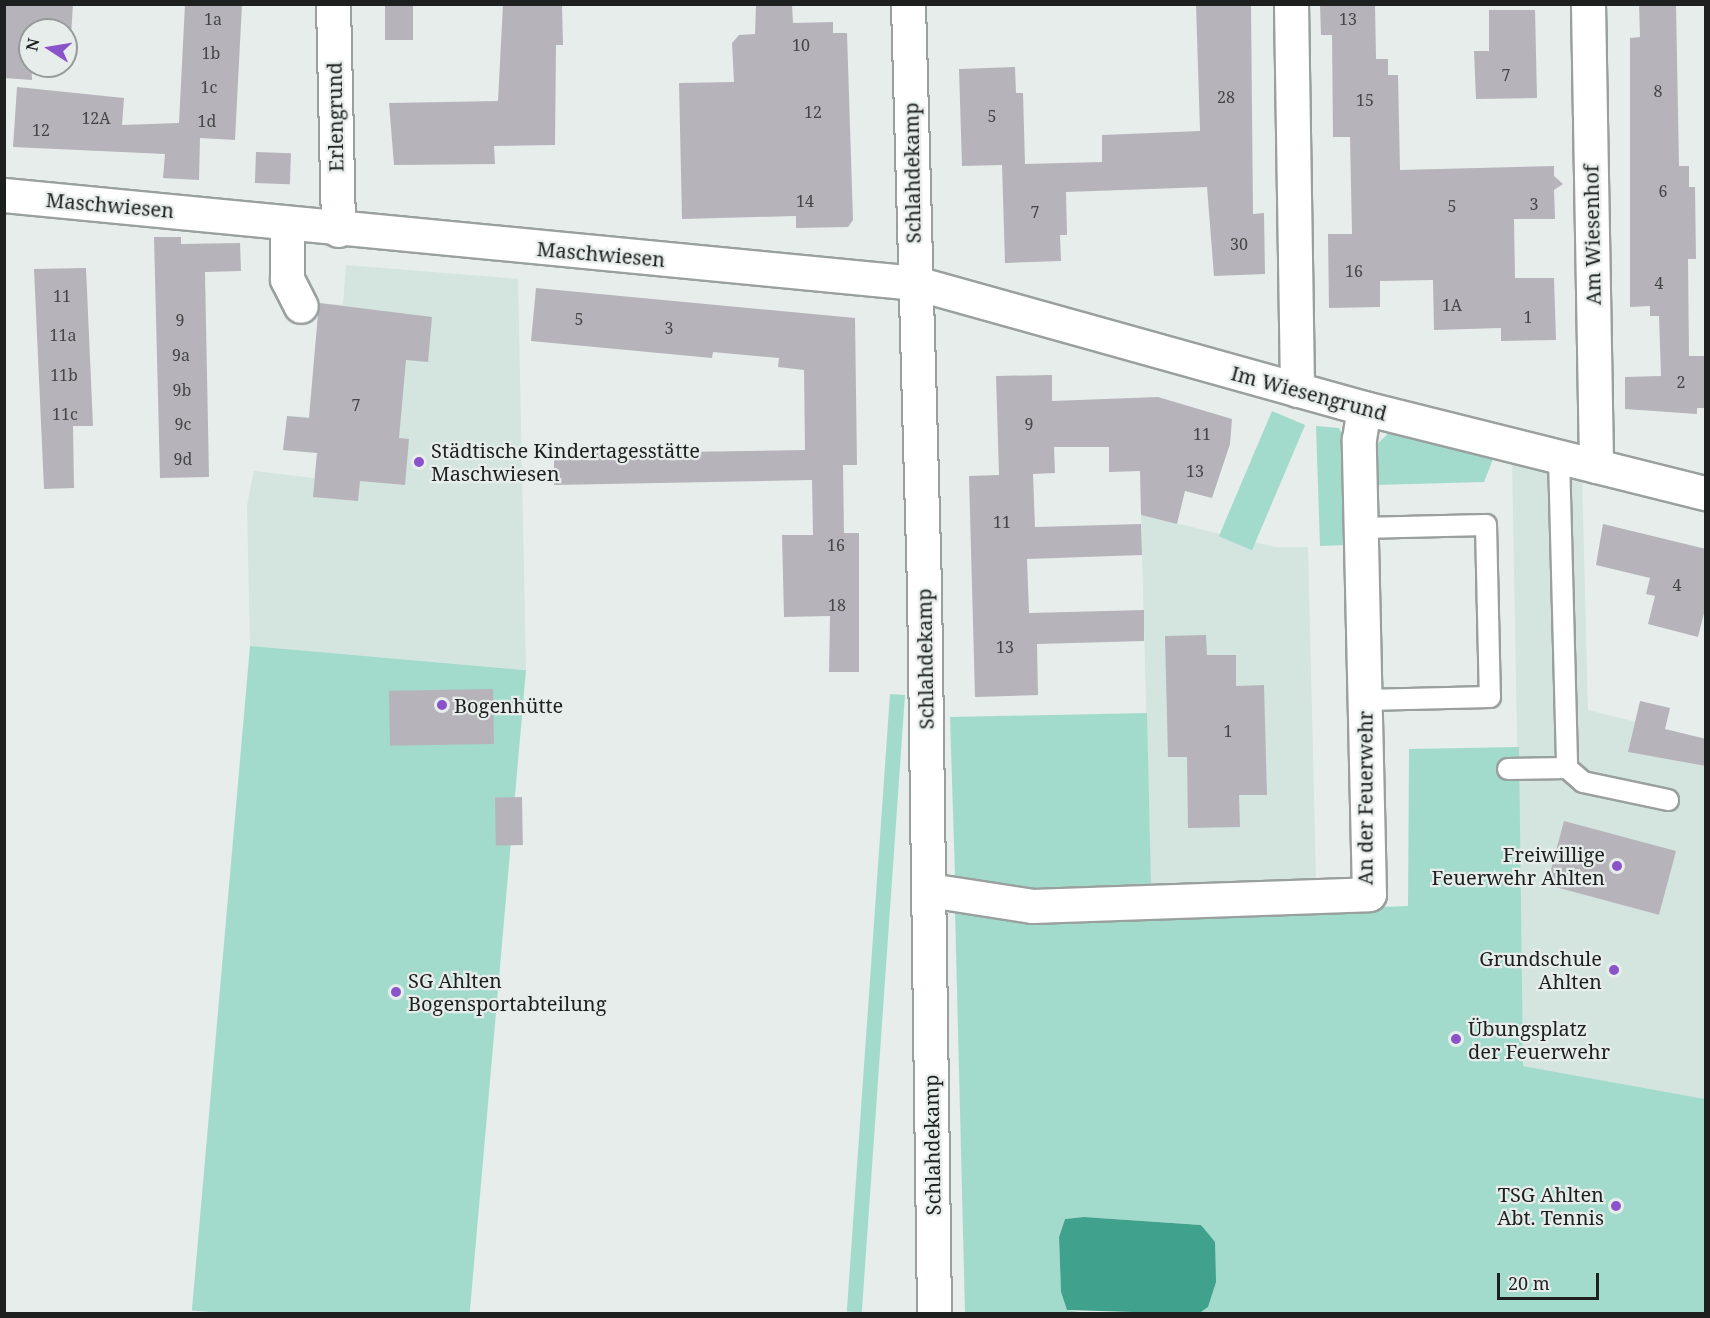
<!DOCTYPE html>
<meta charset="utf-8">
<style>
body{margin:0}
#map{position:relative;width:1710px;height:1318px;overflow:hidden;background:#e6edeb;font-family:"Noto Serif",serif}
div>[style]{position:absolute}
.built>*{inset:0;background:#d4e4df}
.green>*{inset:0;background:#a2dbcc;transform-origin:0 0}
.water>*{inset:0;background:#40a28c}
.building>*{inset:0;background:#b6b4ba;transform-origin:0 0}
.roads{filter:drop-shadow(2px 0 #99a09e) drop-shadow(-2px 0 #99a09e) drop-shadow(0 2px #99a09e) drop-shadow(0 -2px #99a09e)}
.lane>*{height:20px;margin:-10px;padding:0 10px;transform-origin:10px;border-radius:10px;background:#fff}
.street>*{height:33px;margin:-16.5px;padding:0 16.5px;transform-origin:16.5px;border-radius:16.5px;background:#fff}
.dots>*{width:16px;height:16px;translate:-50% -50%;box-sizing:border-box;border:3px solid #e6edeb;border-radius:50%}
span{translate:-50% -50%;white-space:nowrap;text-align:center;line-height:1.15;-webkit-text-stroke:4.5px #e6edeb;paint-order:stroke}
.number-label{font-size:16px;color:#444546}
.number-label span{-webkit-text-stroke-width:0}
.street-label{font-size:20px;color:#1e2020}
.poi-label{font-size:20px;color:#1e2020}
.left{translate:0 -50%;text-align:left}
.right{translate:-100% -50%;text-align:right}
.frame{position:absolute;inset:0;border:6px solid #1e2020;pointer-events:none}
.north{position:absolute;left:18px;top:18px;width:60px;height:60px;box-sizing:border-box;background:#e6edeb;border:2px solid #969b9a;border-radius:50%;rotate:282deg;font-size:16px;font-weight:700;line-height:24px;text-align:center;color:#1e2020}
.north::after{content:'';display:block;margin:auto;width:21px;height:27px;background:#8b53ca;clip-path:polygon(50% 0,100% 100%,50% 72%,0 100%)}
.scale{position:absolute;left:1497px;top:1273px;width:102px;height:27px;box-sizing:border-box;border:3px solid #1e2020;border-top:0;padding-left:8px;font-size:18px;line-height:21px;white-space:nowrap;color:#1e2020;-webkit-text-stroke:4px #e6edeb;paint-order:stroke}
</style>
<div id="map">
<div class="built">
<div style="clip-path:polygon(346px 265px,518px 279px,526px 670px,250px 646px,247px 505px,254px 471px,314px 478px,317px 453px,283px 450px,287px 416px,309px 417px,319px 303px,343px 305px)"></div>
<div style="clip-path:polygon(1512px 458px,1582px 477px,1588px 710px,1705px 739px,1705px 1099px,1523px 1066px)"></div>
<div style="clip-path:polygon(1141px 515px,1275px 547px,1308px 547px,1316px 880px,1151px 885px)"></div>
</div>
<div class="green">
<div style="left:1272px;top:411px;width:36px;height:136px;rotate:23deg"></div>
<div style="clip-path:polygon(1316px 426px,1339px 428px,1343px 436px,1346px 545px,1320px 546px)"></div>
<div style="clip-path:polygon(1395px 427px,1495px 454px,1484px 482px,1375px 485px,1375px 446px)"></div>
<div style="left:250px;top:646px;width:277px;height:667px;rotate:5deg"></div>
<div style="left:890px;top:694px;width:15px;height:619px;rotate:4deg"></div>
<div style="clip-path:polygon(1147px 713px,1151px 885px,1032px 889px,955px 877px,950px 717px)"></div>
<div style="clip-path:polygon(1519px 747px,1523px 1066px,1705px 1099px,1705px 1313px,1198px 1313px,1208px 1307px,1202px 1225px,1084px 1217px,1065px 1219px,1059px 1237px,1061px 1292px,1067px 1310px,1084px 1313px,965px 1313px,955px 909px,1029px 920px,1408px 906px,1409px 749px)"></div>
</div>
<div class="water">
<div style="clip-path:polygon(1084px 1217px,1201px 1225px,1215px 1242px,1216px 1282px,1208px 1307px,1198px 1314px,1067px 1310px,1061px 1292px,1059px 1237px,1065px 1219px)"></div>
</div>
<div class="building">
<div style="clip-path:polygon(4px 4px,73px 4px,71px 36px,66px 30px,30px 30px,32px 80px,4px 78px)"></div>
<div style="clip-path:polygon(185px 4px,242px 4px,235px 140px,200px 138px,199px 180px,163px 178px,165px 154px,13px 147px,17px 87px,124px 98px,122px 125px,179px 123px)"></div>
<div style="left:385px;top:4px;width:28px;height:36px"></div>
<div style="clip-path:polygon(503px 4px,562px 4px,563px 45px,556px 45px,555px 145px,494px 146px,495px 164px,394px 165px,389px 103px,498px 101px)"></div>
<div style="clip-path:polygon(756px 4px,792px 4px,793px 23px,833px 22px,833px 33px,847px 33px,853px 220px,848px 227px,796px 228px,796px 216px,682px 219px,679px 83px,734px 82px,732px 43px,739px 35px,755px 34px)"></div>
<div style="clip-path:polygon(1196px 4px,1251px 4px,1253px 214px,1264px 213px,1265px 274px,1214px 276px,1207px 187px,1066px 192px,1067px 235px,1060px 235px,1061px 261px,1005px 263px,1002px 165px,962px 166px,959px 69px,1015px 67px,1016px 93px,1023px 93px,1025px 164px,1102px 162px,1102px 135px,1200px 131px)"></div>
<div style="clip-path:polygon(1320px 4px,1375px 4px,1376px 59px,1388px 59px,1388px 75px,1398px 75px,1400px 170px,1554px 166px,1554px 176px,1563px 184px,1554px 190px,1555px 219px,1514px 219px,1515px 278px,1554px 278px,1556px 340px,1501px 341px,1501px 328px,1434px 330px,1433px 280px,1380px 281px,1380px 307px,1329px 308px,1328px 234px,1352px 234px,1350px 137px,1333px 137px,1332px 35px,1321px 35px)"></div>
<div style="clip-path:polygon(1639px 4px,1676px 4px,1679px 166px,1689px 166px,1689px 187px,1695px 187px,1696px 259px,1688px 259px,1689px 356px,1706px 356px,1706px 408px,1697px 408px,1697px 414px,1625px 409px,1625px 377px,1661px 376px,1659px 316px,1650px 316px,1650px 306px,1630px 307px,1630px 38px,1640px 37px)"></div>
<div style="clip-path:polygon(1489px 10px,1535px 10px,1537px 98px,1476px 99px,1474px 51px,1489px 51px)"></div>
<div style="left:256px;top:152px;width:35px;height:31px;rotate:2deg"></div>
<div style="clip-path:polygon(154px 237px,181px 237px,181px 244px,240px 243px,241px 271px,205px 272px,209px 477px,160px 478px)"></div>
<div style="clip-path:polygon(86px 268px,93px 426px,73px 426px,74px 488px,44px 489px,34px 269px)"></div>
<div style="clip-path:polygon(536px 288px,855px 318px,857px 465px,843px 465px,844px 533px,859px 533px,859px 672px,829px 672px,830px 616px,784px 617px,782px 535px,813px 535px,812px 480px,554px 485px,554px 454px,805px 450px,804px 370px,778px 367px,779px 358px,713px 352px,712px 358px,531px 341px)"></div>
<div style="clip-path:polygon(319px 303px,432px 317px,428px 362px,406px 360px,399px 438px,409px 439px,405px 485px,360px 481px,358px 501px,313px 497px,317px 453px,283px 450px,287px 416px,309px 418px)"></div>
<div style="clip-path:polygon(1052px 375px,1052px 401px,1158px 397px,1232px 419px,1230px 444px,1212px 498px,1185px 491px,1177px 524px,1141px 515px,1140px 471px,1109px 472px,1109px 447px,1054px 447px,1055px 473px,1033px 474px,1035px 527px,1141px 524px,1142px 555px,1027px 559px,1029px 613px,1144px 610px,1144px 641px,1037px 644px,1038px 695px,975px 697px,969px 476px,999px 475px,996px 376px)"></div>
<div style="clip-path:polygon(1603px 524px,1706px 549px,1706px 605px,1698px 637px,1648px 624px,1655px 596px,1646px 594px,1650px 578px,1596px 565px)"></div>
<div style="clip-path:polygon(1206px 635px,1207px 655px,1236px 655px,1236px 686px,1264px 685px,1267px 795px,1239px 795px,1240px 827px,1188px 828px,1187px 757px,1168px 757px,1165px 636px)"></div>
<div style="left:493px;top:689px;width:55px;height:104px;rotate:89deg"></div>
<div style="clip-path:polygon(1640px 701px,1670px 708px,1665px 729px,1706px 739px,1706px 766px,1628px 752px)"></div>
<div style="left:522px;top:797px;width:48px;height:27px;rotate:89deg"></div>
<div style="left:1564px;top:821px;width:116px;height:66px;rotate:15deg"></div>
</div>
<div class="roads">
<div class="lane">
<div style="left:1559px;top:457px;width:311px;rotate:88.5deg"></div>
<div style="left:1567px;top:768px;width:21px;rotate:41deg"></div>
<div style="left:1583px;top:782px;width:87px;rotate:12deg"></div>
<div style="left:1361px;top:528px;width:125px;rotate:-1.4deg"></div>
<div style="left:1486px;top:525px;width:172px;rotate:88.7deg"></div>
<div style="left:1490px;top:697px;width:125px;rotate:178.6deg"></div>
<div style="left:1508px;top:769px;width:59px;rotate:-1deg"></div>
</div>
<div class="street">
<div style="left:333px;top:4px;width:226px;rotate:88.7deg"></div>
<div style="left:908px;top:4px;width:583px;rotate:88.43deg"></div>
<div style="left:924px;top:587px;width:727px;rotate:89.21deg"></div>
<div style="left:1291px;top:4px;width:386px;rotate:89.1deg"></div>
<div style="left:1588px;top:4px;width:462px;rotate:89deg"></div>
<div style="left:4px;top:195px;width:916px;rotate:5.51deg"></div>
<div style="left:916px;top:283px;width:465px;rotate:15.6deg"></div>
<div style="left:1364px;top:408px;width:352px;rotate:14deg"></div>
<div style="left:287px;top:224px;width:55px;rotate:90deg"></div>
<div style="left:287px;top:279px;width:30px;rotate:63deg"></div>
<div style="left:929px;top:890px;width:104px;rotate:8.8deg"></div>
<div style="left:1032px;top:906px;width:337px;rotate:-2deg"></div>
<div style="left:1369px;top:894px;width:455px;rotate:-91.3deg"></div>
<div style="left:1359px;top:439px;width:31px;rotate:-81deg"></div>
</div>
</div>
<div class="dots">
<div style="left:419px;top:462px;background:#8b53ca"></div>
<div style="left:442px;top:705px;background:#8b53ca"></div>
<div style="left:1617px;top:866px;background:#8b53ca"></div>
<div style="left:1614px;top:970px;background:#8b53ca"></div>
<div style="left:396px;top:992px;background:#8b53ca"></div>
<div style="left:1456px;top:1039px;background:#8b53ca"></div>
<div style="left:1616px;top:1206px;background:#8b53ca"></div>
</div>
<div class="number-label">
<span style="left:213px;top:19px">1a</span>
<span style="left:1348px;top:19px">13</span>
<span style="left:801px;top:45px">10</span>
<span style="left:211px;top:53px">1b</span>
<span style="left:1506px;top:75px">7</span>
<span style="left:209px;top:87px">1c</span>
<span style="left:1658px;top:91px">8</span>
<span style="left:1226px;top:97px">28</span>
<span style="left:1365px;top:100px">15</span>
<span style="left:813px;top:112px">12</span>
<span style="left:992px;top:116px">5</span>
<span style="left:96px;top:118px">12A</span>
<span style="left:207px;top:121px">1d</span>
<span style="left:41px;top:130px">12</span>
<span style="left:1663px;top:191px">6</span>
<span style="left:805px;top:201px">14</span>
<span style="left:1534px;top:204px">3</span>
<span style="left:1452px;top:206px">5</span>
<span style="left:1035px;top:212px">7</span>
<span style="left:1239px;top:244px">30</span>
<span style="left:1354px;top:271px">16</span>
<span style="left:1659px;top:283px">4</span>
<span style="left:62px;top:296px">11</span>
<span style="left:1452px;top:305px">1A</span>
<span style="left:1528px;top:317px">1</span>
<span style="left:579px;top:319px">5</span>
<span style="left:180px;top:320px">9</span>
<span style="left:669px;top:328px">3</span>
<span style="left:63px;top:335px">11a</span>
<span style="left:181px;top:355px">9a</span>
<span style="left:64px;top:375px">11b</span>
<span style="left:1681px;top:382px">2</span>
<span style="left:182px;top:390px">9b</span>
<span style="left:356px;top:405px">7</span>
<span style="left:65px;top:414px">11c</span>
<span style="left:183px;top:424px">9c</span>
<span style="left:1029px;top:424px">9</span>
<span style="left:1202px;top:434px">11</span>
<span style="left:183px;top:459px">9d</span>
<span style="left:1195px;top:471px">13</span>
<span style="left:1002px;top:522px">11</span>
<span style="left:836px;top:545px">16</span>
<span style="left:1677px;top:585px">4</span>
<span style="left:837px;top:605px">18</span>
<span style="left:1005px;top:647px">13</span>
<span style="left:1228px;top:731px">1</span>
</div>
<div class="street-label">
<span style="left:335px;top:117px;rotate:-91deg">Erlengrund</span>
<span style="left:912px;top:173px;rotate:-91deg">Schlahdekamp</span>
<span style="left:110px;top:205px;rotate:5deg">Maschwiesen</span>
<span style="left:1592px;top:235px;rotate:-91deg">Am Wiesenhof</span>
<span style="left:601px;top:254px;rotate:5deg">Maschwiesen</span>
<span style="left:1309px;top:393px;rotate:15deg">Im Wiesengrund</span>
<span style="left:925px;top:659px;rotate:-91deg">Schlahdekamp</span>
<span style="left:1365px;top:798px;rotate:-90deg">An der Feuerwehr</span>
<span style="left:932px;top:1145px;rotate:-91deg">Schlahdekamp</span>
</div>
<div class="poi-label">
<span class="left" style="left:431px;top:462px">Städtische Kindertagesstätte<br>Maschwiesen</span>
<span class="left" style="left:454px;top:705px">Bogenhütte</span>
<span class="right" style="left:1605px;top:866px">Freiwillige<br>Feuerwehr Ahlten</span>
<span class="right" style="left:1602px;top:970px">Grundschule<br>Ahlten</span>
<span class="left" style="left:408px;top:992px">SG Ahlten<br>Bogensportabteilung</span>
<span class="left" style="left:1468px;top:1040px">Übungsplatz<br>der Feuerwehr</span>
<span class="right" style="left:1604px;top:1206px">TSG Ahlten<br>Abt. Tennis</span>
</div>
<div class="frame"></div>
<div class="north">N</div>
<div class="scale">20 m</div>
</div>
